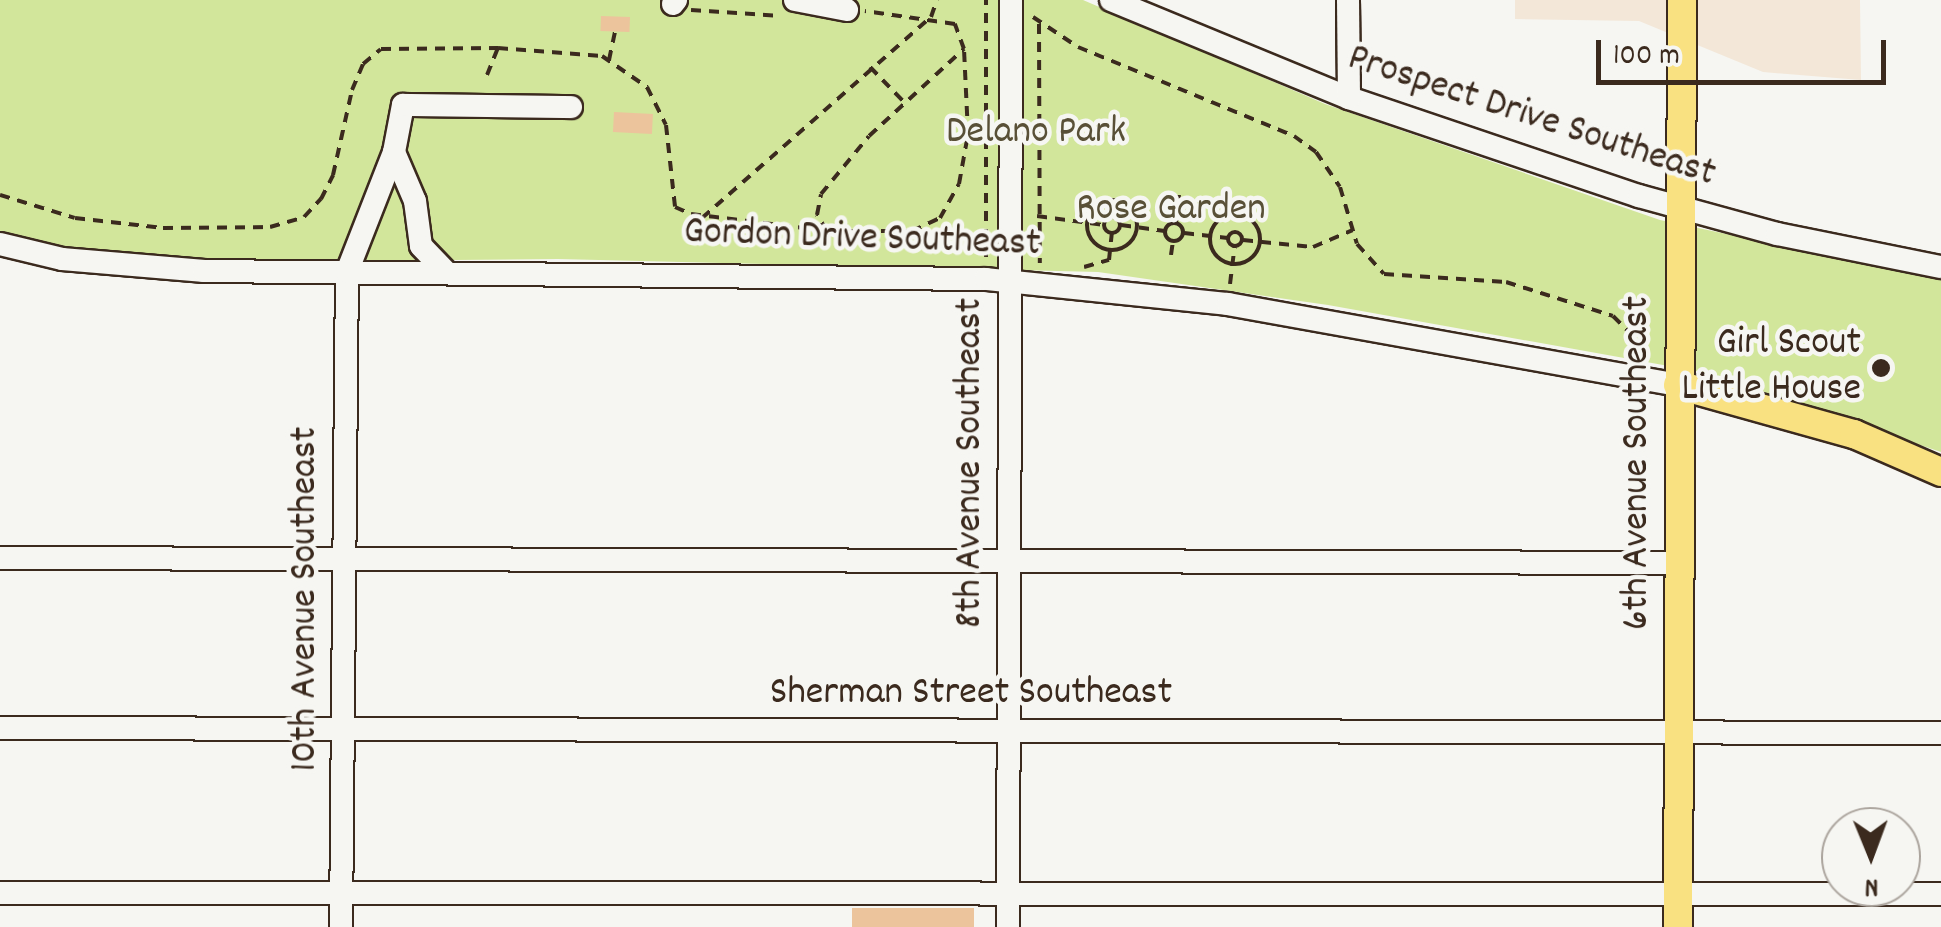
<!DOCTYPE html>
<style>
body{margin:0}
#map{position:relative;width:1941px;height:927px;overflow:hidden;background:#f6f6f2;font-family:Dekko,sans-serif}
div>[style]{position:absolute}
.built>*{inset:0;background:#f3e7d8}
.green>*{inset:0;background:#d2e69b}
.building>*{inset:0;background:#ecc49c;transform-origin:0 0}
.path>*{height:4px;margin-top:-2px;transform-origin:0;background:repeating-linear-gradient(90deg,#3b2a1e 0 10px,transparent 0 18px)}
.path>.ring{margin:-2px;padding:0;box-sizing:content-box;background:none;border:4px solid #3b2a1e;border-radius:50%}
.roads{filter:drop-shadow(2px 0 #3b2a1e) drop-shadow(-2px 0 #3b2a1e) drop-shadow(0 2px #3b2a1e) drop-shadow(0 -2px #3b2a1e)}
.minor>*{height:22px;margin:-11px;padding:0 11px;transform-origin:11px;border-radius:11px;background:#f6f6f2}
.major>*{height:28px;margin:-14px;padding:0 14px;transform-origin:14px;border-radius:14px;background:#f9e181}
.dots>*{width:28px;height:28px;translate:-50% -50%;box-sizing:border-box;border:5px solid #f6f6f2;border-radius:50%}
span{translate:-50% -50%;white-space:nowrap;text-align:center;line-height:1.15;-webkit-text-stroke:9px #f6f6f2;paint-order:stroke}
.street-label{font-size:40px;color:#3b2a1e}
.park-label{font-size:40px;color:#595037}
.poi-label{font-size:40px;color:#3b2a1e}
.right{translate:-100% -50%;text-align:right}
.north{position:absolute;left:1821px;top:807px;width:100px;height:100px;box-sizing:border-box;background:#f6f6f2;border:2px solid #aba49d;border-radius:50%;rotate:179deg;font-size:28px;font-weight:700;line-height:40px;text-align:center;color:#3b2a1e}
.north::after{content:'';display:block;margin:auto;width:35px;height:45px;background:#3b2a1e;clip-path:polygon(50% 0,100% 100%,50% 72%,0 100%)}
.scale{position:absolute;left:1596px;top:40px;width:290px;height:45px;box-sizing:border-box;border:5px solid #3b2a1e;border-top:0;padding-left:12px;font-size:30px;line-height:35px;white-space:nowrap;color:#3b2a1e;-webkit-text-stroke:8px #f6f6f2;paint-order:stroke}
</style>
<div id="map">
<div class="built">
<div style="clip-path:polygon(1515px 0,1860px 0,1861px 80px,1763px 72px,1639px 21px,1515px 19px)"></div>
</div>
<div class="green">
<div style="clip-path:polygon(0 0,1083px 0,1325px 104px,1660px 220px,1941px 279px,1941px 452px,1702px 372px,1328px 305px,1098px 272px,558px 259px,225px 262px,43px 246px,0 235px)"></div>
</div>
<div class="building">
<div style="left:601px;top:16px;width:29px;height:15px;rotate:2deg"></div>
<div style="left:614px;top:112px;width:39px;height:20px;rotate:3deg"></div>
<div style="left:852px;top:908px;width:122px;height:19px"></div>
</div>
<div class="path">
<div style="left:691px;top:10px;width:90px;rotate:3.8deg"></div>
<div style="left:1033px;top:17px;width:54px;rotate:33.7deg"></div>
<div style="left:1078px;top:47px;width:234px;rotate:22.4deg"></div>
<div style="left:1294px;top:136px;width:27px;rotate:36deg"></div>
<div style="left:1316px;top:152px;width:42px;rotate:55.6deg"></div>
<div style="left:1340px;top:187px;width:59px;rotate:73.4deg"></div>
<div style="left:1357px;top:244px;width:40px;rotate:48deg"></div>
<div style="left:1384px;top:274px;width:122px;rotate:3.8deg"></div>
<div style="left:1506px;top:282px;width:112px;rotate:17.6deg"></div>
<div style="left:1613px;top:316px;width:25px;rotate:45deg"></div>
<div style="left:1039px;top:24px;width:239px;rotate:89.8deg"></div>
<div style="left:609px;top:60px;width:30px;rotate:-78deg"></div>
<div style="left:870px;top:67px;width:50px;rotate:45.8deg"></div>
<div style="left:487px;top:75px;width:29px;rotate:-68deg"></div>
<div style="left:0;top:195px;width:78px;rotate:17deg"></div>
<div style="left:75px;top:218px;width:89px;rotate:6.5deg"></div>
<div style="left:163px;top:228px;width:107px;rotate:-0.5deg"></div>
<div style="left:270px;top:227px;width:35px;rotate:-16deg"></div>
<div style="left:304px;top:217px;width:25px;rotate:-47deg"></div>
<div style="left:321px;top:199px;width:27px;rotate:-63deg"></div>
<div style="left:333px;top:175px;width:87px;rotate:-77.4deg"></div>
<div style="left:352px;top:90px;width:28px;rotate:-67deg"></div>
<div style="left:363px;top:64px;width:23px;rotate:-40deg"></div>
<div style="left:381px;top:49px;width:117px;rotate:-0.5deg"></div>
<div style="left:498px;top:48px;width:104px;rotate:4.4deg"></div>
<div style="left:602px;top:56px;width:55px;rotate:34.6deg"></div>
<div style="left:647px;top:87px;width:42px;rotate:63.4deg"></div>
<div style="left:666px;top:125px;width:82px;rotate:83.7deg"></div>
<div style="left:675px;top:207px;width:17px;rotate:24deg"></div>
<div style="left:691px;top:214px;width:137px;rotate:7.1deg"></div>
<div style="left:827px;top:231px;width:85px"></div>
<div style="left:912px;top:231px;width:31px;rotate:-25deg"></div>
<div style="left:940px;top:218px;width:39px;rotate:-61deg"></div>
<div style="left:959px;top:184px;width:51px;rotate:-79.8deg"></div>
<div style="left:968px;top:134px;width:85px;rotate:-92.7deg"></div>
<div style="left:964px;top:49px;width:27px;rotate:-110deg"></div>
<div style="left:955px;top:24px;width:91px;rotate:-171.8deg"></div>
<div class="ring" style="left:1087px;top:200px;width:46px;height:46px"></div>
<div class="ring" style="left:1210px;top:214px;width:46px;height:46px"></div>
<div style="left:1037px;top:216px;width:68px;rotate:7.7deg"></div>
<div class="ring" style="left:1104px;top:217px;width:12px;height:12px"></div>
<div style="left:702px;top:218px;width:305px;rotate:-41.3deg"></div>
<div style="left:931px;top:17px;width:18px;rotate:-71deg"></div>
<div class="ring" style="left:1165px;top:223px;width:14px;height:14px"></div>
<div style="left:1176px;top:223px;width:29px;rotate:-84deg"></div>
<div style="left:1121px;top:225px;width:44px;rotate:7.8deg"></div>
<div style="left:827px;top:231px;width:19px;rotate:-122deg"></div>
<div style="left:817px;top:215px;width:21px;rotate:-79deg"></div>
<div style="left:821px;top:194px;width:75px;rotate:-50.4deg"></div>
<div style="left:869px;top:136px;width:129px;rotate:-42.5deg"></div>
<div class="ring" style="left:1228px;top:232px;width:10px;height:10px"></div>
<div style="left:1184px;top:233px;width:44px;rotate:6.5deg"></div>
<div style="left:1243px;top:240px;width:70px;rotate:5.7deg"></div>
<div style="left:1313px;top:247px;width:43px;rotate:-23deg"></div>
<div style="left:1171px;top:255px;width:14px;rotate:-82deg"></div>
<div style="left:986px;top:257px;width:257px;rotate:-90deg"></div>
<div style="left:1084px;top:267px;width:26px;rotate:-16deg"></div>
<div style="left:1109px;top:260px;width:27px;rotate:-84deg"></div>
<div style="left:1230px;top:284px;width:38px;rotate:-83deg"></div>
</div>
<div class="roads">
<div class="minor">
<div style="left:795px;top:0;width:53px;rotate:10.9deg"></div>
<div style="left:1111px;top:0;width:257px;rotate:22.4deg"></div>
<div style="left:1349px;top:98px;width:306px;rotate:18.7deg"></div>
<div style="left:1639px;top:196px;width:143px;rotate:15.4deg"></div>
<div style="left:1777px;top:234px;width:167px;rotate:11.4deg"></div>
<div style="left:1348px;top:0;width:98px;rotate:89.4deg"></div>
<div style="left:673px;top:4px;width:5px;rotate:-53deg"></div>
<div style="left:394px;top:152px;width:53px;rotate:66.8deg"></div>
<div style="left:415px;top:201px;width:45px;rotate:82.4deg"></div>
<div style="left:421px;top:246px;width:37px;rotate:46deg"></div>
<div style="left:0;top:244px;width:64px;rotate:13.6deg"></div>
<div style="left:62px;top:259px;width:143px;rotate:4.8deg"></div>
<div style="left:204px;top:271px;width:782px;rotate:0.59deg"></div>
<div style="left:986px;top:279px;width:243px;rotate:5.9deg"></div>
<div style="left:1228px;top:304px;width:457px;rotate:10.2deg"></div>
<div style="left:0;top:558px;width:1678px;rotate:0.17deg"></div>
<div style="left:0;top:728px;width:1941px;rotate:0.15deg"></div>
<div style="left:0;top:893px;width:1941px;rotate:0.03deg"></div>
<div style="left:341px;top:927px;width:655px;rotate:-89.48deg"></div>
<div style="left:347px;top:272px;width:129px;rotate:-68.6deg"></div>
<div style="left:394px;top:152px;width:48px;rotate:-79.2deg"></div>
<div style="left:403px;top:105px;width:168px;rotate:0.7deg"></div>
<div style="left:1008px;top:927px;width:927px;rotate:-89.81deg"></div>
</div>
<div class="major">
<div style="left:1678px;top:385px;width:183px;rotate:15.6deg"></div>
<div style="left:1854px;top:434px;width:95px;rotate:23.6deg"></div>
<div style="left:1678px;top:927px;width:927px;rotate:-89.75deg"></div>
</div>
</div>
<div class="dots">
<div style="left:1881px;top:368px;background:#3b2a1e"></div>
</div>
<div class="street-label">
<span style="left:1531px;top:118px;rotate:18deg">Prospect Drive Southeast</span>
<span style="left:862px;top:240px;rotate:2deg">Gordon Drive Southeast</span>
<span style="left:972px;top:463px;rotate:-90deg">8th Avenue Southeast</span>
<span style="left:1639px;top:463px;rotate:-90deg">6th Avenue Southeast</span>
<span style="left:307px;top:599px;rotate:-90deg">10th Avenue Southeast</span>
<span style="left:971px;top:695px">Sherman Street Southeast</span>
</div>
<div class="park-label">
<span style="left:1036px;top:134px">Delano Park</span>
<span style="left:1171px;top:211px">Rose Garden</span>
</div>
<div class="poi-label">
<span class="right" style="left:1861px;top:368px">Girl Scout<br>Little House</span>
</div>
<div class="north">N</div>
<div class="scale">100 m</div>
</div>
